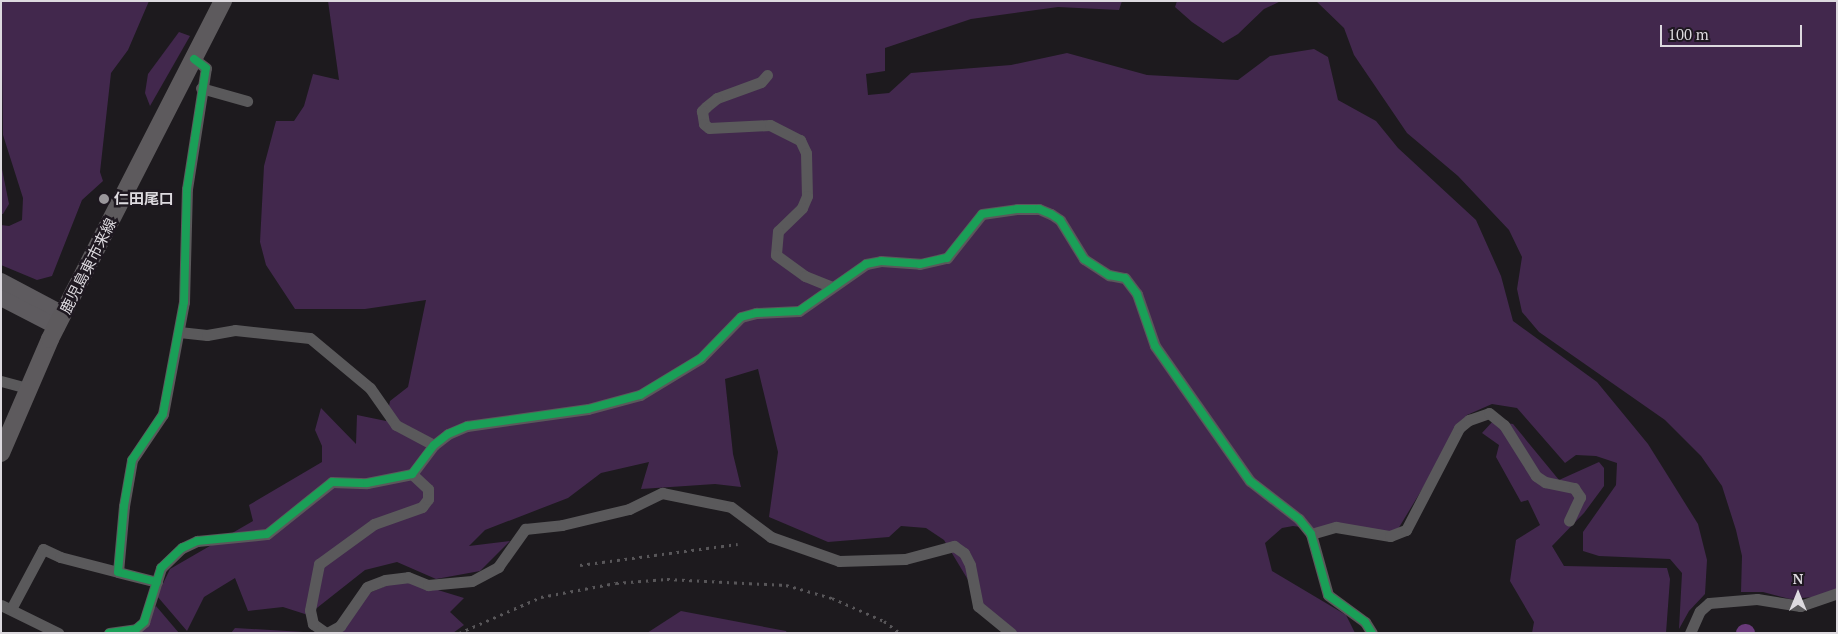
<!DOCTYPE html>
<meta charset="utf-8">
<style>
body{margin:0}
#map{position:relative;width:1838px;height:634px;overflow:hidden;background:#1d1a1e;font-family:"PT Serif","Noto Sans JP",serif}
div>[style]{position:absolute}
.green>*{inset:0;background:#42284d}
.river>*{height:18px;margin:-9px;padding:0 9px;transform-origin:9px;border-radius:9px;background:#693a7a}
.street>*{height:11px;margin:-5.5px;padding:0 5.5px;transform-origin:5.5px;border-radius:5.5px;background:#5a595b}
.secondary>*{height:16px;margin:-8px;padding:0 8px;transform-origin:8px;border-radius:8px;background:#5e5b5f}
.primary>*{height:18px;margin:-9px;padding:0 9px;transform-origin:9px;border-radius:9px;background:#5d5a5d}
.rail>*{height:3px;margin-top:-1.5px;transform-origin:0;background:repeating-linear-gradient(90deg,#585659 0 2.5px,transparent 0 7.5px)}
.cycleway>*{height:8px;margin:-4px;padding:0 4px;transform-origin:4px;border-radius:4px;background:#1a9f57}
.dots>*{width:14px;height:14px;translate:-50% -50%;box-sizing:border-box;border:2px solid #1e1820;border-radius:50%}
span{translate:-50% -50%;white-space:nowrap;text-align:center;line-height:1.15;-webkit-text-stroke:5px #1e1820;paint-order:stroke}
.poi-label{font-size:15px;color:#dddadf;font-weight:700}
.left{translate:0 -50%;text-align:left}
.street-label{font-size:15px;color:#dddadf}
.frame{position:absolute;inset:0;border:2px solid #dddadf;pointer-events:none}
.north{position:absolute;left:1773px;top:569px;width:50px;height:50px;-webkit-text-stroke:4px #1e1820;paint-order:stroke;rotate:0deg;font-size:14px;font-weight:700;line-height:20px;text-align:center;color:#dddadf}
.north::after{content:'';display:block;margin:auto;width:18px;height:22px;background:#dddadf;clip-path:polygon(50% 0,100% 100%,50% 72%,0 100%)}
.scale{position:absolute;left:1660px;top:25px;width:142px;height:22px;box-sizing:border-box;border:2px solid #dddadf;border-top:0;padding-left:6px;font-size:15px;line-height:18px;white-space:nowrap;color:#dddadf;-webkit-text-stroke:4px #1e1820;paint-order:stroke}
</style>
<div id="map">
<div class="green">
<div style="clip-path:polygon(1px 1px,149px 1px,128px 50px,111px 73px,100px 172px,103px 181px,82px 200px,52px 276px,37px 280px,1px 265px,1px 225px,9px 226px,22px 220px,23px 198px,3px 135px)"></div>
<div style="clip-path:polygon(328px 1px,1122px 1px,1119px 10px,1058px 7px,971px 19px,885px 48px,885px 71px,866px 74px,868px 95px,889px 93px,911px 73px,1011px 65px,1067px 53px,1147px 75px,1238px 80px,1270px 56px,1314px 49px,1328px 57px,1338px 100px,1376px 121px,1398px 148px,1476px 220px,1501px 276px,1513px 321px,1597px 382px,1648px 444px,1698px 524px,1707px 560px,1705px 594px,1689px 611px,1679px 629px,1682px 573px,1670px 559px,1599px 556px,1583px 551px,1583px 532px,1616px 485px,1617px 463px,1596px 456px,1576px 455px,1565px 463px,1517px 408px,1492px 404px,1467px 415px,1392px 539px,1293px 526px,1282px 528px,1265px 543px,1272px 571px,1346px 615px,1355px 633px,1013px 633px,997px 628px,944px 540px,926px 528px,901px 526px,889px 537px,828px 542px,769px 517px,778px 452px,758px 369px,725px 379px,733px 454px,741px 487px,715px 484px,641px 489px,649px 462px,601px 473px,568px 498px,485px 530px,469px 546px,510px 541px,480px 571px,436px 579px,397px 562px,365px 570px,308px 615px,283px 607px,248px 611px,235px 578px,204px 597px,187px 631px,157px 596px,170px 569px,253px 521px,249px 505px,322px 462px,322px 446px,315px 430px,321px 408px,356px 444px,357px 415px,386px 421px,390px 401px,408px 387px,426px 300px,365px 309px,295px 309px,266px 265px,260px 242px,264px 166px,276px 121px,294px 121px,304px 106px,313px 74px,339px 80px)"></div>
<div style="clip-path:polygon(1177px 1px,1281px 1px,1264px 9px,1238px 34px,1223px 43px,1192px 22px,1175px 7px)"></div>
<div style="clip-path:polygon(1316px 1px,1837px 1px,1837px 590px,1814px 597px,1790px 599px,1763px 592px,1741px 592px,1742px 556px,1736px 530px,1722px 486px,1701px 456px,1665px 420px,1539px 332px,1522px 312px,1517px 289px,1522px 257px,1509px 230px,1458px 176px,1407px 133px,1354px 55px,1344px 28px)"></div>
<div style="clip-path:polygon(179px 32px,190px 36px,150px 106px,145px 93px,148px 74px)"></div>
<div style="clip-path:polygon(1px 164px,9px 204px,3px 214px,1px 214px)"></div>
<div style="clip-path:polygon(1493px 421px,1513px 424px,1559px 480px,1599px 462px,1604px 468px,1604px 486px,1584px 513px,1552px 546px,1564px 566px,1667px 568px,1670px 579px,1666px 633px,1532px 633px,1534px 622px,1510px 581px,1516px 540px,1540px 525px,1528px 500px,1521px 502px,1496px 457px,1499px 445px,1482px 433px)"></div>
<div style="clip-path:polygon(402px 579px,464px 598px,450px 612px,464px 625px,453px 633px,331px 633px,362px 596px)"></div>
<div style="clip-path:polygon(156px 606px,179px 633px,135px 633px)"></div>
<div style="clip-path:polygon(681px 611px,786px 631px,787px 633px,647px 633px)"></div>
<div style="clip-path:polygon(235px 628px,320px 633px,231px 633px)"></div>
</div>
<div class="river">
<div style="left:1745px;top:633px;width:1px"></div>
</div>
<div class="street">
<div style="left:767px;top:75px;width:9px;rotate:131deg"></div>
<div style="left:761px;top:82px;width:47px;rotate:160deg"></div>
<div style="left:717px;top:98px;width:14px;rotate:141deg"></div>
<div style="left:706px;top:107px;width:6px;rotate:135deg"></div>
<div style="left:702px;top:111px;width:13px;rotate:81deg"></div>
<div style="left:704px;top:124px;width:6px;rotate:39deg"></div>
<div style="left:709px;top:128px;width:61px;rotate:-2.8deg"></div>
<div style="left:770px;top:125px;width:34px;rotate:27deg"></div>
<div style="left:800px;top:140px;width:14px;rotate:65deg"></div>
<div style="left:806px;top:153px;width:43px;rotate:88.7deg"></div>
<div style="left:807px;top:196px;width:13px;rotate:113deg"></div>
<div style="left:802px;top:208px;width:33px;rotate:136deg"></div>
<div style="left:778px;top:231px;width:24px;rotate:95deg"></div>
<div style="left:776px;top:255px;width:36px;rotate:36deg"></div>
<div style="left:805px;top:276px;width:29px;rotate:22deg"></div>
<div style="left:201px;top:88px;width:48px;rotate:15.8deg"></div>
<div style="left:179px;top:332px;width:28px;rotate:6deg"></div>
<div style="left:207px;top:335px;width:28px;rotate:-10deg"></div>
<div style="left:235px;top:330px;width:75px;rotate:6.1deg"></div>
<div style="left:310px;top:338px;width:78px;rotate:39.8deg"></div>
<div style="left:370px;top:388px;width:45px;rotate:54.9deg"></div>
<div style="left:396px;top:425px;width:43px;rotate:27.8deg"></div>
<div style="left:1px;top:381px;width:27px;rotate:15deg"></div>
<div style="left:1311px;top:534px;width:26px;rotate:-16deg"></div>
<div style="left:1336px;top:527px;width:55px;rotate:9.5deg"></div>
<div style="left:1390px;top:536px;width:17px;rotate:-21deg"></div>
<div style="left:1406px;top:530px;width:115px;rotate:-62.5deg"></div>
<div style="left:1459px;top:428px;width:13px;rotate:-39deg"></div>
<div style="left:1469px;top:420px;width:21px;rotate:-19deg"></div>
<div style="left:1489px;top:413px;width:19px;rotate:39deg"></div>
<div style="left:1504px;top:425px;width:60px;rotate:57.9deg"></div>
<div style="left:1536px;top:476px;width:11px;rotate:34deg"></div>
<div style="left:1545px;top:482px;width:30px;rotate:12deg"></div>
<div style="left:1574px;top:488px;width:11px;rotate:56deg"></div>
<div style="left:1580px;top:497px;width:26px;rotate:115deg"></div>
<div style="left:157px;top:582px;width:40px;rotate:-165.6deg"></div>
<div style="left:118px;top:572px;width:66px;rotate:-84.8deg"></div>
<div style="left:124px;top:506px;width:47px;rotate:-80.1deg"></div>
<div style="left:132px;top:460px;width:55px;rotate:-56deg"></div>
<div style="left:163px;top:414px;width:114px;rotate:-79.4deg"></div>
<div style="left:184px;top:302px;width:113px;rotate:-88.5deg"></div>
<div style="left:187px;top:189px;width:122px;rotate:-81.1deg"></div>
<div style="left:206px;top:68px;width:15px;rotate:-143deg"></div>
<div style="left:1px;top:605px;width:64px;rotate:26.2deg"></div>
<div style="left:11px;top:609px;width:68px;rotate:-61.9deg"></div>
<div style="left:43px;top:549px;width:19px;rotate:25deg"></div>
<div style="left:60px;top:557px;width:60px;rotate:14.5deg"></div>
<div style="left:109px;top:633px;width:27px;rotate:-8deg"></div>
<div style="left:136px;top:629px;width:11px;rotate:-41deg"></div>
<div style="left:144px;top:622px;width:57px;rotate:-72.5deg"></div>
<div style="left:161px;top:568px;width:29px;rotate:-44deg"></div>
<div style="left:182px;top:548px;width:17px;rotate:-25deg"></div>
<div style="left:197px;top:541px;width:70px;rotate:-5.7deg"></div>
<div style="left:267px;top:534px;width:83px;rotate:-38.7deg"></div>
<div style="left:332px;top:482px;width:35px;rotate:2deg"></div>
<div style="left:367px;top:483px;width:46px;rotate:-11.3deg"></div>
<div style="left:412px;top:474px;width:36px;rotate:-53deg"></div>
<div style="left:434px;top:445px;width:18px;rotate:-38deg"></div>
<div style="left:448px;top:434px;width:21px;rotate:-23deg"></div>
<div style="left:467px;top:426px;width:122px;rotate:-8deg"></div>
<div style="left:588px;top:409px;width:54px;rotate:-15.1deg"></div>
<div style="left:640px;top:395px;width:71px;rotate:-31.2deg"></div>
<div style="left:701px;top:358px;width:57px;rotate:-45.7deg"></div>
<div style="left:741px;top:317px;width:16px;rotate:-15deg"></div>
<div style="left:756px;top:313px;width:43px;rotate:-2.7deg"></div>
<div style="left:799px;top:311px;width:82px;rotate:-35deg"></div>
<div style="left:866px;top:264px;width:15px;rotate:-11deg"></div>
<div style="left:881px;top:261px;width:39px;rotate:4deg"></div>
<div style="left:920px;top:264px;width:28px;rotate:-13deg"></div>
<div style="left:947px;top:258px;width:56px;rotate:-51.5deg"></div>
<div style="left:982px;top:214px;width:35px;rotate:-8deg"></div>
<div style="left:1017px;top:209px;width:22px"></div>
<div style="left:1039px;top:209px;width:13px;rotate:23deg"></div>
<div style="left:1051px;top:214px;width:11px;rotate:34deg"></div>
<div style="left:1060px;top:220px;width:46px;rotate:58.4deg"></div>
<div style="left:1084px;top:259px;width:30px;rotate:33deg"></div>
<div style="left:1109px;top:275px;width:16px;rotate:11deg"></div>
<div style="left:1125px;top:278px;width:20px;rotate:53deg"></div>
<div style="left:1137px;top:294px;width:55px;rotate:70.9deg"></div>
<div style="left:1155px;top:346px;width:165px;rotate:54.9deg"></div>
<div style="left:1250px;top:481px;width:62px;rotate:37.8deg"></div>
<div style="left:1299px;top:519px;width:19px;rotate:51deg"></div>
<div style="left:1311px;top:534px;width:63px;rotate:74.4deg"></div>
<div style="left:1328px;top:595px;width:46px;rotate:36.1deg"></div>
<div style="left:1365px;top:622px;width:13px;rotate:58deg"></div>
<div style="left:326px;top:633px;width:16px;rotate:-145deg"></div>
<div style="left:313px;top:624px;width:14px;rotate:-102deg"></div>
<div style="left:310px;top:610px;width:47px;rotate:-78.9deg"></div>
<div style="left:319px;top:564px;width:68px;rotate:-36deg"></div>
<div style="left:374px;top:524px;width:51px;rotate:-19.5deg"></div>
<div style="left:422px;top:507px;width:10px;rotate:-53deg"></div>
<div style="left:428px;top:499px;width:10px;rotate:-90deg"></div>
<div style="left:428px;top:489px;width:22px;rotate:-137deg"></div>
<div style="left:327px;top:633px;width:15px;rotate:-28deg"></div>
<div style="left:340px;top:626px;width:47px;rotate:-55.3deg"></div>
<div style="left:367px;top:587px;width:19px;rotate:-21deg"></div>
<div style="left:385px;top:580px;width:23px;rotate:-7deg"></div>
<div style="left:408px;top:577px;width:22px;rotate:22deg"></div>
<div style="left:428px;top:585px;width:44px;rotate:-5.2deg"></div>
<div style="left:472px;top:581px;width:30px;rotate:-28deg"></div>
<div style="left:498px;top:567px;width:47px;rotate:-54.6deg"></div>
<div style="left:525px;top:529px;width:37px;rotate:-6deg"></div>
<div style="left:562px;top:525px;width:69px;rotate:-13.4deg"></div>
<div style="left:629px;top:509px;width:37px;rotate:-26deg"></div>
<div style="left:662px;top:493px;width:70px;rotate:11.5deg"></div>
<div style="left:731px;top:507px;width:50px;rotate:36.9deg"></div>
<div style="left:771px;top:537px;width:72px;rotate:19.4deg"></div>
<div style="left:839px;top:561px;width:66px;rotate:-1.7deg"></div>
<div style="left:905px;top:559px;width:51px;rotate:-14.9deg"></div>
<div style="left:954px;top:546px;width:12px;rotate:35deg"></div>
<div style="left:964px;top:553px;width:13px;rotate:63deg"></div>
<div style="left:970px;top:565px;width:42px;rotate:79deg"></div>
<div style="left:978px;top:606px;width:43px;rotate:39.3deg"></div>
<div style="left:1690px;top:633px;width:24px;rotate:-66deg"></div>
<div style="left:1700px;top:611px;width:12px;rotate:-42deg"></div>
<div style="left:1709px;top:603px;width:48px;rotate:-4.8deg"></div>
<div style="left:1757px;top:599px;width:44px;rotate:9.2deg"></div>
<div style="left:1800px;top:606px;width:39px;rotate:-19deg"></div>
</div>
<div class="secondary">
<div style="left:1px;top:281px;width:70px;rotate:28deg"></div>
<div style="left:1px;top:298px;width:63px;rotate:27.4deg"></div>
</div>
<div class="primary">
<div style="left:1px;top:453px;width:124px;rotate:-66.7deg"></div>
<div style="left:50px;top:339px;width:380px;rotate:-62.9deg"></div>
</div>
<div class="rail">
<div style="left:580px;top:565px;width:159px;rotate:-7.6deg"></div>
<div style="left:459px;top:633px;width:90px;rotate:-23.7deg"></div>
<div style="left:541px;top:597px;width:76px;rotate:-10.6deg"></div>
<div style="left:616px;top:583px;width:51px;rotate:-4.5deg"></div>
<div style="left:667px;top:579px;width:119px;rotate:2.9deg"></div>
<div style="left:786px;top:585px;width:48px;rotate:15.8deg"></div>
<div style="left:832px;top:598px;width:57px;rotate:23.9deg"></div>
<div style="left:884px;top:621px;width:20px;rotate:37deg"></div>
</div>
<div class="cycleway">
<div style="left:157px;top:582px;width:40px;rotate:-165.6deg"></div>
<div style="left:118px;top:572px;width:66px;rotate:-84.8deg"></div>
<div style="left:124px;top:506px;width:47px;rotate:-80.1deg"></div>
<div style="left:132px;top:460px;width:55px;rotate:-56deg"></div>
<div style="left:163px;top:414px;width:114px;rotate:-79.4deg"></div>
<div style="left:184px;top:302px;width:113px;rotate:-88.5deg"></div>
<div style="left:187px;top:189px;width:122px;rotate:-81.1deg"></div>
<div style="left:206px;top:68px;width:15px;rotate:-143deg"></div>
<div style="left:109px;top:633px;width:27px;rotate:-8deg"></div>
<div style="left:136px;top:629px;width:11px;rotate:-41deg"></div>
<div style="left:144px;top:622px;width:57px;rotate:-72.5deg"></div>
<div style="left:161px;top:568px;width:29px;rotate:-44deg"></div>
<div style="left:182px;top:548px;width:17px;rotate:-25deg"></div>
<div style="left:197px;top:541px;width:70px;rotate:-5.7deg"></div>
<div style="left:267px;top:534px;width:83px;rotate:-38.7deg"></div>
<div style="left:332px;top:482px;width:35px;rotate:2deg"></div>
<div style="left:367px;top:483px;width:46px;rotate:-11.3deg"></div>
<div style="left:412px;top:474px;width:36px;rotate:-53deg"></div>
<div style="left:434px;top:445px;width:18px;rotate:-38deg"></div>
<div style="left:448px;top:434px;width:21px;rotate:-23deg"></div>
<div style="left:467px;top:426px;width:122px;rotate:-8deg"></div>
<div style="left:588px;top:409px;width:54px;rotate:-15.1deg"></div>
<div style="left:640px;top:395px;width:71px;rotate:-31.2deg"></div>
<div style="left:701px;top:358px;width:57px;rotate:-45.7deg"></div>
<div style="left:741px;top:317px;width:16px;rotate:-15deg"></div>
<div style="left:756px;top:313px;width:43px;rotate:-2.7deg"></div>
<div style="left:799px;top:311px;width:82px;rotate:-35deg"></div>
<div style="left:866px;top:264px;width:15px;rotate:-11deg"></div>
<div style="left:881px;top:261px;width:39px;rotate:4deg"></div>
<div style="left:920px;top:264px;width:28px;rotate:-13deg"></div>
<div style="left:947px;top:258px;width:56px;rotate:-51.5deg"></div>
<div style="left:982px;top:214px;width:35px;rotate:-8deg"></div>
<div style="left:1017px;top:209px;width:22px"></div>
<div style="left:1039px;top:209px;width:13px;rotate:23deg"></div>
<div style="left:1051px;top:214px;width:11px;rotate:34deg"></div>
<div style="left:1060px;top:220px;width:46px;rotate:58.4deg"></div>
<div style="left:1084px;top:259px;width:30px;rotate:33deg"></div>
<div style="left:1109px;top:275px;width:16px;rotate:11deg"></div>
<div style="left:1125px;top:278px;width:20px;rotate:53deg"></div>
<div style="left:1137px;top:294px;width:55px;rotate:70.9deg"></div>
<div style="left:1155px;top:346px;width:165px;rotate:54.9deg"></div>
<div style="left:1250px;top:481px;width:62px;rotate:37.8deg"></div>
<div style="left:1299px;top:519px;width:19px;rotate:51deg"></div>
<div style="left:1311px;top:534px;width:63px;rotate:74.4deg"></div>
<div style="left:1328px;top:595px;width:46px;rotate:36.1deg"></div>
<div style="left:1365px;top:622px;width:13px;rotate:58deg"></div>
</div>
<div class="dots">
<div style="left:104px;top:199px;background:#9a979b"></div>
</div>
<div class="poi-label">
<span class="left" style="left:114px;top:199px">仁田尾口</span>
</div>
<div class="street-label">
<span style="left:88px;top:266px;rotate:-63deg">鹿児島東市来線</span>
</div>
<div class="frame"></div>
<div class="north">N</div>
<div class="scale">100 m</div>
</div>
